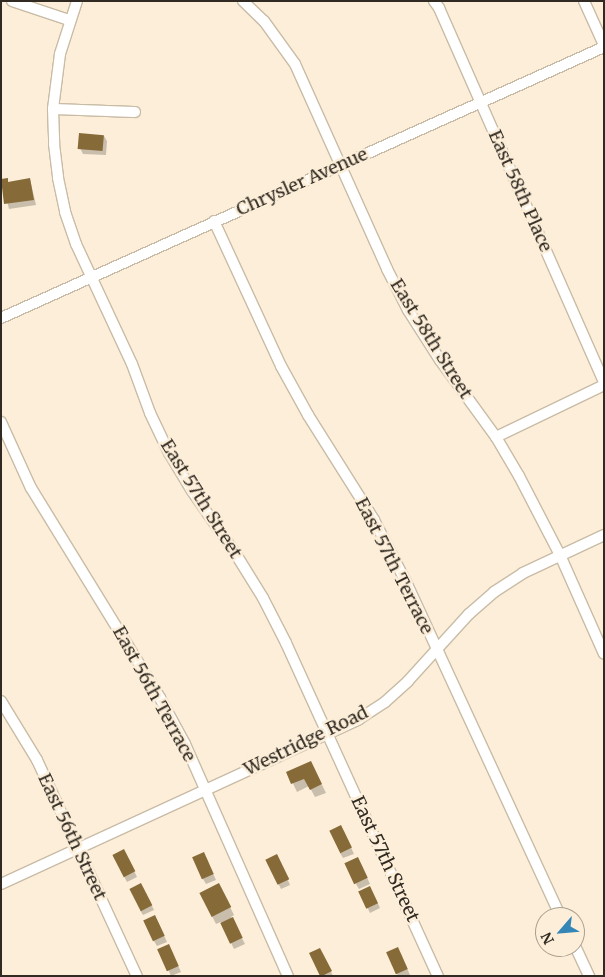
<!DOCTYPE html>
<style>
body{margin:0}
#map{position:relative;width:605px;height:977px;overflow:hidden;background:#fceed8;font-family:Merriweather,serif}
div>[style]{position:absolute}
.shadow>*{inset:0;background:#0003}
.building>*{inset:0;background:#866a38;transform-origin:0 0}
.roads{filter:drop-shadow(1px 0 #c9bca6) drop-shadow(-1px 0 #c9bca6) drop-shadow(0 1px #c9bca6) drop-shadow(0 -1px #c9bca6)}
.minor>*{height:10px;margin:-5px;padding:0 5px;transform-origin:5px;border-radius:5px;background:#fff}
span{translate:-50% -50%;white-space:nowrap;text-align:center;line-height:1.15;-webkit-text-stroke:5px #fceed8;paint-order:stroke}
.street-label{font-size:18px;color:#302a22}
.frame{position:absolute;inset:0;border:2px solid #302a22;pointer-events:none}
.north{position:absolute;left:535px;top:907px;width:50px;height:50px;box-sizing:border-box;background:#fceed8;border:1px solid #aaa08f;border-radius:50%;rotate:243deg;font-size:14px;font-weight:700;line-height:20px;text-align:center;color:#302a22}
.north::after{content:'';display:block;margin:auto;width:18px;height:22px;background:#3486b7;clip-path:polygon(50% 0,100% 100%,50% 72%,0 100%)}
</style>
<div id="map">
<div class="shadow">
<div style="clip-path:polygon(104px 136px,107px 141px,106px 155px,83px 154px,80px 148px)"></div>
<div style="clip-path:polygon(30px 179px,36px 205px,9px 209px,2px 181px,7px 180px,9px 183px)"></div>
<div style="clip-path:polygon(311px 762px,326px 793px,315px 797px,309px 786px,297px 792px,288px 773px)"></div>
<div style="clip-path:polygon(344px 832px,354px 854px,343px 858px,340px 853px)"></div>
<div style="clip-path:polygon(113px 856px,127px 856px,137px 877px,127px 882px)"></div>
<div style="clip-path:polygon(206px 858px,216px 880px,206px 884px,203px 879px)"></div>
<div style="clip-path:polygon(267px 861px,280px 861px,290px 885px,281px 889px)"></div>
<div style="clip-path:polygon(361px 864px,370px 884px,359px 889px,356px 884px)"></div>
<div style="clip-path:polygon(144px 890px,154px 910px,143px 915px,140px 910px)"></div>
<div style="clip-path:polygon(360px 892px,373px 893px,380px 908px,370px 913px)"></div>
<div style="clip-path:polygon(223px 893px,234px 915px,231px 917px,245px 944px,234px 949px,221px 922px,216px 924px,212px 916px)"></div>
<div style="clip-path:polygon(158px 922px,167px 942px,157px 946px,154px 941px)"></div>
<div style="clip-path:polygon(159px 949px,171px 950px,181px 972px,171px 976px)"></div>
<div style="clip-path:polygon(388px 953px,401px 954px,410px 975px,398px 976px)"></div>
<div style="clip-path:polygon(323px 954px,333px 976px,321px 976px)"></div>
</div>
<div class="building">
<div style="left:79px;top:133px;width:25px;height:16px;rotate:5deg"></div>
<div style="clip-path:polygon(8px 178px,8px 182px,30px 178px,34px 200px,4px 204px,1px 179px)"></div>
<div style="clip-path:polygon(311px 761px,322px 784px,310px 790px,304px 779px,291px 784px,286px 772px)"></div>
<div style="left:341px;top:825px;width:25px;height:13px;rotate:64deg"></div>
<div style="left:124px;top:849px;width:25px;height:13px;rotate:63deg"></div>
<div style="left:204px;top:852px;width:24px;height:13px;rotate:66deg"></div>
<div style="left:277px;top:854px;width:28px;height:13px;rotate:64deg"></div>
<div style="left:358px;top:857px;width:23px;height:15px;rotate:65deg"></div>
<div style="left:141px;top:883px;width:25px;height:13px;rotate:63deg"></div>
<div style="left:219px;top:883px;width:27px;height:22px;rotate:63deg"></div>
<div style="left:370px;top:886px;width:19px;height:13px;rotate:65deg"></div>
<div style="left:155px;top:915px;width:23px;height:13px;rotate:65deg"></div>
<div style="left:233px;top:917px;width:23px;height:14px;rotate:65deg"></div>
<div style="left:169px;top:944px;width:24px;height:13px;rotate:66deg"></div>
<div style="left:398px;top:947px;width:24px;height:13px;rotate:66deg"></div>
<div style="clip-path:polygon(320px 948px,332px 971px,322px 976px,320px 976px,309px 953px)"></div>
</div>
<div class="roads">
<div class="minor">
<div style="left:12px;top:1px;width:60px;rotate:18.4deg"></div>
<div style="left:77px;top:1px;width:56px;rotate:107.8deg"></div>
<div style="left:60px;top:54px;width:55px;rotate:97.3deg"></div>
<div style="left:53px;top:109px;width:35px;rotate:88deg"></div>
<div style="left:54px;top:144px;width:34px;rotate:83deg"></div>
<div style="left:58px;top:178px;width:35px;rotate:78deg"></div>
<div style="left:65px;top:212px;width:34px;rotate:71deg"></div>
<div style="left:76px;top:244px;width:132px;rotate:65deg"></div>
<div style="left:132px;top:364px;width:52px;rotate:69.8deg"></div>
<div style="left:150px;top:413px;width:44px;rotate:64.6deg"></div>
<div style="left:169px;top:453px;width:44px;rotate:58.8deg"></div>
<div style="left:192px;top:491px;width:79px;rotate:55.3deg"></div>
<div style="left:237px;top:556px;width:49px;rotate:58.2deg"></div>
<div style="left:263px;top:598px;width:51px;rotate:62.9deg"></div>
<div style="left:286px;top:643px;width:366px;rotate:65.5deg"></div>
<div style="left:243px;top:1px;width:29px;rotate:44deg"></div>
<div style="left:264px;top:21px;width:53px;rotate:54.2deg"></div>
<div style="left:295px;top:64px;width:225px;rotate:65.8deg"></div>
<div style="left:387px;top:269px;width:46px;rotate:62.9deg"></div>
<div style="left:408px;top:310px;width:59px;rotate:57.4deg"></div>
<div style="left:440px;top:360px;width:95px;rotate:54deg"></div>
<div style="left:496px;top:437px;width:45px;rotate:59.5deg"></div>
<div style="left:519px;top:476px;width:89px;rotate:62.6deg"></div>
<div style="left:560px;top:555px;width:108px;rotate:66deg"></div>
<div style="left:434px;top:1px;width:9px;rotate:54deg"></div>
<div style="left:439px;top:8px;width:409px;rotate:66.2deg"></div>
<div style="left:584px;top:1px;width:48px;rotate:65.6deg"></div>
<div style="left:53px;top:109px;width:82px;rotate:2.1deg"></div>
<div style="left:214px;top:221px;width:160px;rotate:65.2deg"></div>
<div style="left:281px;top:366px;width:56px;rotate:61.1deg"></div>
<div style="left:308px;top:415px;width:124px;rotate:57.8deg"></div>
<div style="left:374px;top:520px;width:70px;rotate:62.7deg"></div>
<div style="left:406px;top:582px;width:369px;rotate:65.2deg"></div>
<div style="left:1px;top:318px;width:661px;rotate:-24.2deg"></div>
<div style="left:1px;top:422px;width:72px;rotate:65.6deg"></div>
<div style="left:31px;top:488px;width:246px;rotate:58.4deg"></div>
<div style="left:160px;top:698px;width:52px;rotate:61.5deg"></div>
<div style="left:185px;top:744px;width:254px;rotate:66.1deg"></div>
<div style="left:496px;top:437px;width:120px;rotate:-25.7deg"></div>
<div style="left:1px;top:701px;width:69px;rotate:58.6deg"></div>
<div style="left:37px;top:760px;width:238px;rotate:65.2deg"></div>
<div style="left:1px;top:884px;width:394px;rotate:-24.7deg"></div>
<div style="left:359px;top:719px;width:31px;rotate:-33deg"></div>
<div style="left:385px;top:702px;width:31px;rotate:-42deg"></div>
<div style="left:408px;top:681px;width:91px;rotate:-47.7deg"></div>
<div style="left:469px;top:614px;width:33px;rotate:-41deg"></div>
<div style="left:494px;top:592px;width:35px;rotate:-33deg"></div>
<div style="left:523px;top:573px;width:89px;rotate:-25.1deg"></div>
<div style="left:575px;top:946px;width:33px;rotate:65deg"></div>
</div>
</div>
<div class="street-label">
<span style="left:302px;top:182px;rotate:-24deg">Chrysler Avenue</span>
<span style="left:520px;top:191px;rotate:66deg">East 58th Place</span>
<span style="left:431px;top:339px;rotate:58deg">East 58th Street</span>
<span style="left:201px;top:499px;rotate:58deg">East 57th Street</span>
<span style="left:394px;top:566px;rotate:63deg">East 57th Terrace</span>
<span style="left:154px;top:694px;rotate:61deg">East 56th Terrace</span>
<span style="left:306px;top:741px;rotate:-26deg">Westridge Road</span>
<span style="left:72px;top:837px;rotate:65deg">East 56th Street</span>
<span style="left:385px;top:859px;rotate:65deg">East 57th Street</span>
</div>
<div class="frame"></div>
<div class="north">N</div>
</div>
